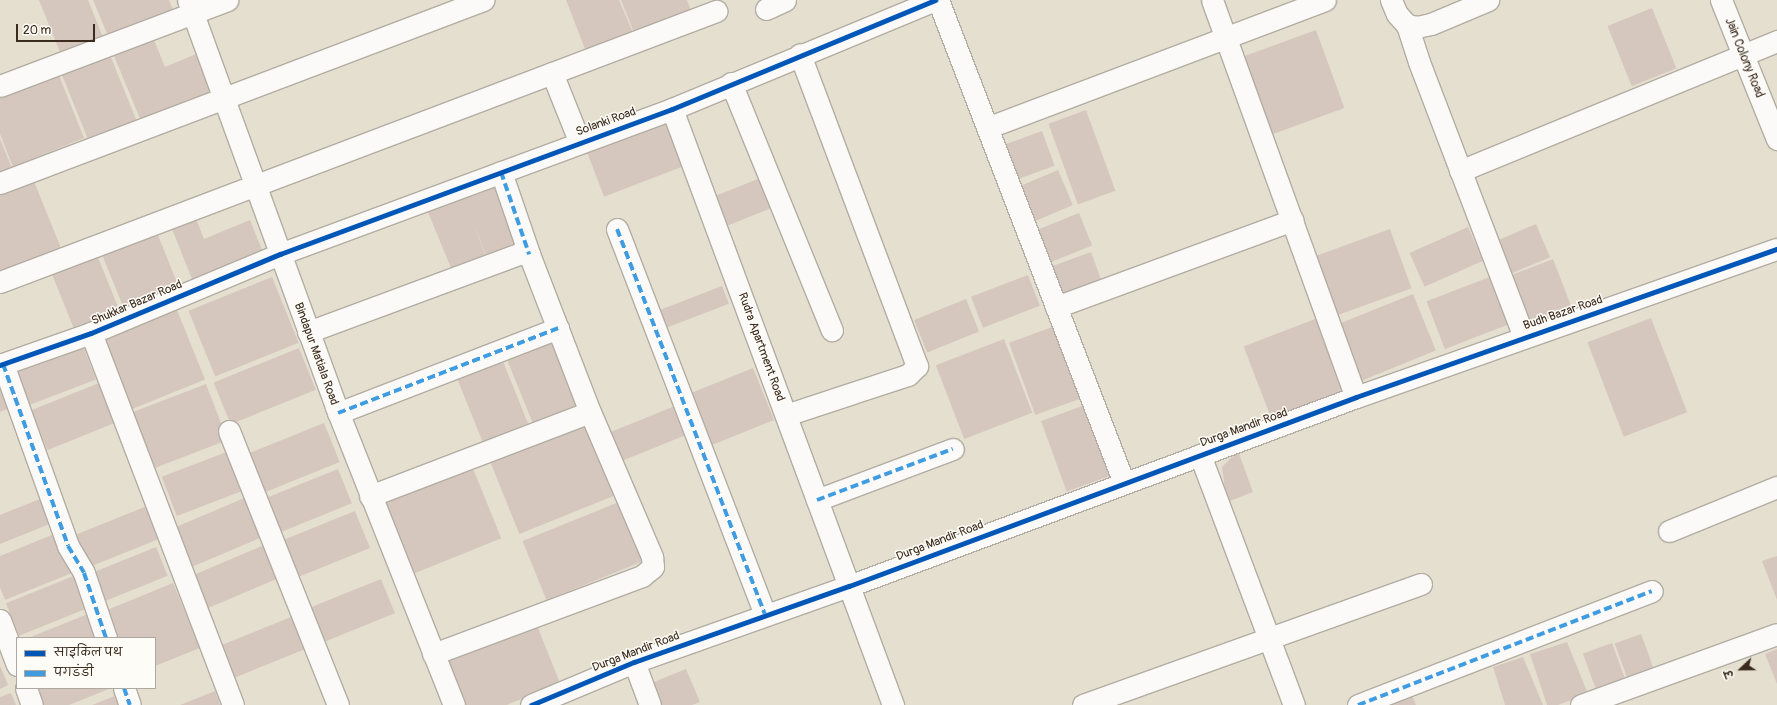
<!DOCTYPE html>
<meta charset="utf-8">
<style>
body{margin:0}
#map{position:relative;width:1777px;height:705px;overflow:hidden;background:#e5dfcf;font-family:Pangolin,"Playpen Sans Deva",sans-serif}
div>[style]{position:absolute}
.building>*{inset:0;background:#d6c7be;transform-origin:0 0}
.roads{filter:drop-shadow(1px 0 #b2ada2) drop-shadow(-1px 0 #b2ada2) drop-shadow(0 1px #b2ada2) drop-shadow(0 -1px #b2ada2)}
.street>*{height:21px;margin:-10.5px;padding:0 10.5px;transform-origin:10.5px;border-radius:10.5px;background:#fbfaf8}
.quiet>*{height:4px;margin-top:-2px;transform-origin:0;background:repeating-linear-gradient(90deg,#3f9ce0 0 8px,transparent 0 12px)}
.cycleway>*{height:5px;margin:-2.5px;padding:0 2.5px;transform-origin:2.5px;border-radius:2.5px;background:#0057b8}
span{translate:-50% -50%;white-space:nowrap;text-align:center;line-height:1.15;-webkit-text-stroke:3px #fdfcf7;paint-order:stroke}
.street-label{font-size:12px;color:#3b2a1e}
.legend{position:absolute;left:16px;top:637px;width:140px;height:52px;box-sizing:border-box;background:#fdfcf7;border:1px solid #afa8a0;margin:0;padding:5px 7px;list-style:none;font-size:12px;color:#3b2a1e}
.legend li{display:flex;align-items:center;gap:8px;height:20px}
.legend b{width:20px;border:1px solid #afa8a0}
.north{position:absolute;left:1721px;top:649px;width:40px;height:40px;-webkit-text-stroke:3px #fdfcf7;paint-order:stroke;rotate:248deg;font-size:11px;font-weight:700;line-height:16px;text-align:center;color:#3b2a1e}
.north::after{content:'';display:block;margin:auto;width:14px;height:18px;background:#3b2a1e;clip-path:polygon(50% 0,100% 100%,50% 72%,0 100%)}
.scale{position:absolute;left:16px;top:24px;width:79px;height:18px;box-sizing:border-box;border:2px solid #3b2a1e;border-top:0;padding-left:5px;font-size:12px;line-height:14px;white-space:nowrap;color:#3b2a1e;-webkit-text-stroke:3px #fdfcf7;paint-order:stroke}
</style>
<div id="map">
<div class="building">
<div style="clip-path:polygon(39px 0,88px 0,104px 40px,62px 57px)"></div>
<div style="clip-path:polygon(93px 0,169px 0,176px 17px,111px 43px)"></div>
<div style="clip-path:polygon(566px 0,619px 0,634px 35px,587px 54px)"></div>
<div style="clip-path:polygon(621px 0,687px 0,692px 13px,635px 35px)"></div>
<div style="left:1652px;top:8px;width:65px;height:48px;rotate:68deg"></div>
<div style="left:1316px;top:30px;width:83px;height:78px;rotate:70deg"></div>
<div style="clip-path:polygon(152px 35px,165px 67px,196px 54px,211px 93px,141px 121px,112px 51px)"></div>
<div style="left:108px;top:50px;width:78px;height:52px;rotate:68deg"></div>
<div style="clip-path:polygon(56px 68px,84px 138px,13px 167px,0 134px,0 90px)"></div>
<div style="left:1086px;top:110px;width:86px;height:40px;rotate:70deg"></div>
<div style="left:670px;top:120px;width:48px;height:89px;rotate:69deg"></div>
<div style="left:1042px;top:131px;width:37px;height:47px;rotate:70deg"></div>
<div style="clip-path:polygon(0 139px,12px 168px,0 173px)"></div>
<div style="left:1058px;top:170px;width:38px;height:49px;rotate:67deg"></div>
<div style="left:765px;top:176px;width:32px;height:61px;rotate:68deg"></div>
<div style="clip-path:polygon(494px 178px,522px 247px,488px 260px,470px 215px,487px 259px,453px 273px,425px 205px)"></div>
<div style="clip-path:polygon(33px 179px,63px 253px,3px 277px,0 269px,0 192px)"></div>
<div style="clip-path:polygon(192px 209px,204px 239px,250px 220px,264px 255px,194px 284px,168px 219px)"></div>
<div style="left:1079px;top:213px;width:35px;height:48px;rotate:68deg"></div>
<div style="left:1536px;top:224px;width:36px;height:44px;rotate:67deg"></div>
<div style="left:1468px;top:227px;width:37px;height:64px;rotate:66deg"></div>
<div style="left:155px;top:228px;width:64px;height:59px;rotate:68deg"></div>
<div style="left:1390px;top:229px;width:63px;height:79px;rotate:70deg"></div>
<div style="left:95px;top:250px;width:65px;height:49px;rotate:68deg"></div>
<div style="left:1091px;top:252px;width:35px;height:49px;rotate:70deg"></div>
<div style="left:1553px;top:259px;width:53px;height:50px;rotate:69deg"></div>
<div style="left:1028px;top:275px;width:33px;height:61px;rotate:69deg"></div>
<div style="left:272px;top:277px;width:71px;height:90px;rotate:68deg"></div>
<div style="left:1490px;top:277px;width:51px;height:68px;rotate:69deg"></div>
<div style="left:722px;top:286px;width:19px;height:78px;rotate:69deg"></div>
<div style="left:1413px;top:294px;width:61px;height:81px;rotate:68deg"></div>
<div style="left:966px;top:299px;width:35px;height:56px;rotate:68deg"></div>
<div style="left:177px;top:310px;width:75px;height:82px;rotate:68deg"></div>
<div style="left:1323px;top:316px;width:77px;height:85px;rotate:69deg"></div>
<div style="left:1651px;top:318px;width:101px;height:68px;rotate:69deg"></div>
<div style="left:1055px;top:326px;width:77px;height:49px;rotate:70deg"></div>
<div style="left:551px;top:335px;width:77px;height:50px;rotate:68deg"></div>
<div style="left:1004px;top:339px;width:79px;height:73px;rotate:69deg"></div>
<div style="left:82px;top:343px;width:39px;height:72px;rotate:69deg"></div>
<div style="left:299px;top:348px;width:45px;height:92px;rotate:68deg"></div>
<div style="left:500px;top:354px;width:75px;height:49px;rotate:68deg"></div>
<div style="left:753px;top:368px;width:56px;height:74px;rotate:68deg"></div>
<div style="clip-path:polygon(0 377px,12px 407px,0 412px)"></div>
<div style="left:99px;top:383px;width:43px;height:73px;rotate:68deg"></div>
<div style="left:206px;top:384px;width:60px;height:80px;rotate:69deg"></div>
<div style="left:1088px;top:404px;width:75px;height:50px;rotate:70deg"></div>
<div style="left:675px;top:406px;width:31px;height:78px;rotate:68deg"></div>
<div style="left:324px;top:423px;width:42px;height:86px;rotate:68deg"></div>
<div style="left:586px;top:424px;width:77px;height:103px;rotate:68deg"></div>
<div style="left:229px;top:451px;width:42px;height:72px;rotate:69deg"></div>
<div style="clip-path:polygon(1238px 451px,1253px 492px,1227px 502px,1222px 467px)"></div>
<div style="left:472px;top:466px;width:78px;height:100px;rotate:68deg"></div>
<div style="left:338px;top:469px;width:37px;height:83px;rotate:68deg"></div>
<div style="clip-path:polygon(47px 496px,57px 521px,0 544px,0 515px)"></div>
<div style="left:249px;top:496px;width:43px;height:82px;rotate:67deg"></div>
<div style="left:619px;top:502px;width:64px;height:104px;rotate:68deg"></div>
<div style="left:147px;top:506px;width:35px;height:83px;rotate:68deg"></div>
<div style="left:355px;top:511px;width:40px;height:80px;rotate:68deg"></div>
<div style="clip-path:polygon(57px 533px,72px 573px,5px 600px,0 587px,0 556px)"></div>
<div style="left:269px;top:543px;width:36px;height:84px;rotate:67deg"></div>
<div style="left:156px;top:547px;width:31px;height:72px;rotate:68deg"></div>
<div style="clip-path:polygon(1777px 556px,1777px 600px,1762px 561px)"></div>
<div style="left:81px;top:573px;width:35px;height:81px;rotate:68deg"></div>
<div style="left:381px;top:579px;width:37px;height:77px;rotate:68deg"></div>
<div style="clip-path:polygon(173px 583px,200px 648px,155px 666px,155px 638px,112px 638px,102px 612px)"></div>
<div style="clip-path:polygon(93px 612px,104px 638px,28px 638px)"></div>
<div style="left:291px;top:617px;width:35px;height:78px;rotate:68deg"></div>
<div style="clip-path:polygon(536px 623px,560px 683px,507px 705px,466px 705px,447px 659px)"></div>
<div style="left:1641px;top:634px;width:38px;height:28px;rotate:70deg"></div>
<div style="clip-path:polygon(1567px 642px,1588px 694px,1558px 705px,1547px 705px,1530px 654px)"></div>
<div style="left:1612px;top:643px;width:38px;height:31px;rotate:70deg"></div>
<div style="clip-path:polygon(1777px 649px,1777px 684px,1765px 654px)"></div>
<div style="clip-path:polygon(1523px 657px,1543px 705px,1505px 705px,1493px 667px)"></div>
<div style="clip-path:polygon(0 666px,8px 685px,0 689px)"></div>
<div style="clip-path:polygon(686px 669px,700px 702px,692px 705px,651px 705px,644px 686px)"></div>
<div style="clip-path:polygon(33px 688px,111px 688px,69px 705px,40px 705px)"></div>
<div style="clip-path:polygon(215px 691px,220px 705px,180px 705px)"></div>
<div style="clip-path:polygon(11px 693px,16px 705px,0 705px,0 697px)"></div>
<div style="clip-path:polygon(120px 694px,124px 705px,92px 705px)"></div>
<div style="clip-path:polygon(1412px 695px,1416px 705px,1387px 705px)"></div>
</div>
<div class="roads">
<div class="street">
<div style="left:188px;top:0;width:433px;rotate:70deg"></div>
<div style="left:336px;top:407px;width:321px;rotate:68.4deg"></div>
<div style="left:938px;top:0;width:518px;rotate:68.94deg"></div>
<div style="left:1212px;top:0;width:422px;rotate:70.1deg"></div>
<div style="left:1391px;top:0;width:15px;rotate:67deg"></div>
<div style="left:1397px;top:14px;width:15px;rotate:48deg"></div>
<div style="left:1407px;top:25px;width:10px;rotate:11deg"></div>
<div style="left:1417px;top:27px;width:14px;rotate:-12deg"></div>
<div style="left:1431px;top:24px;width:62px;rotate:-22.8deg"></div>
<div style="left:1721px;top:0;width:150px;rotate:68.1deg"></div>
<div style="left:766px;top:9px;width:21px;rotate:-25deg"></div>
<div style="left:1407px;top:25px;width:39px;rotate:72deg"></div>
<div style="left:1419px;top:62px;width:294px;rotate:69.1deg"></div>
<div style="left:552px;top:73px;width:75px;rotate:68.2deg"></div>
<div style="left:731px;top:83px;width:267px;rotate:67.8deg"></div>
<div style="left:0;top:86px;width:243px;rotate:-20.7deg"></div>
<div style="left:672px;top:109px;width:636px;rotate:69.65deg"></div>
<div style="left:989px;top:127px;width:359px;rotate:-20.7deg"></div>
<div style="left:1460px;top:171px;width:343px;rotate:-22.3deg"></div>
<div style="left:501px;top:172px;width:87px;rotate:71.1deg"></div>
<div style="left:0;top:183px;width:517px;rotate:-20.75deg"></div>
<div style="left:617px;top:229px;width:412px;rotate:69deg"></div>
<div style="left:0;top:282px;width:766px;rotate:-20.73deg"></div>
<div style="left:1056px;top:307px;width:252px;rotate:-20.2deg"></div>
<div style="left:308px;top:332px;width:225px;rotate:-20.3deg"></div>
<div style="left:519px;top:254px;width:10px"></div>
<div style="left:529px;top:254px;width:169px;rotate:68.9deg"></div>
<div style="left:590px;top:412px;width:158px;rotate:66.8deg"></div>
<div style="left:652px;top:557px;width:10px;rotate:84deg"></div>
<div style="left:653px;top:567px;width:14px;rotate:141deg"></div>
<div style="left:642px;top:576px;width:223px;rotate:159.5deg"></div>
<div style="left:91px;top:333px;width:398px;rotate:69.1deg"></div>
<div style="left:3px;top:364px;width:193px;rotate:70.3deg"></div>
<div style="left:68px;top:546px;width:31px;rotate:59deg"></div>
<div style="left:84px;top:573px;width:69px;rotate:71.3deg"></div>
<div style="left:0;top:365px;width:96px;rotate:-19.4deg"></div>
<div style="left:91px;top:333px;width:205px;rotate:-22.7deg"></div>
<div style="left:280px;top:254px;width:418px;rotate:-20.3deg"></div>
<div style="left:672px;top:109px;width:285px;rotate:-22.5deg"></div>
<div style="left:338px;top:413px;width:236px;rotate:-21.1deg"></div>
<div style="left:786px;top:415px;width:128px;rotate:-18.2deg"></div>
<div style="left:908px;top:375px;width:13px;rotate:-45deg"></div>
<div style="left:917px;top:366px;width:333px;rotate:-110.6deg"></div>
<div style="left:229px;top:431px;width:295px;rotate:68.3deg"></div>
<div style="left:1200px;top:455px;width:267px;rotate:69.4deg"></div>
<div style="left:370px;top:496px;width:235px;rotate:-20.9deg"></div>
<div style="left:817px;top:500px;width:145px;rotate:-20.6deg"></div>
<div style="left:1669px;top:531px;width:117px;rotate:-22.2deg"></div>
<div style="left:0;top:620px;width:48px;rotate:69.3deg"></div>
<div style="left:634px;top:662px;width:46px;rotate:69.6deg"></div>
<div style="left:26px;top:688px;width:18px;rotate:71deg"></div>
<div style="left:124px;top:688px;width:18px;rotate:71deg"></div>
<div style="left:531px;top:705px;width:112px;rotate:-22.7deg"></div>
<div style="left:634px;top:662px;width:228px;rotate:-19.5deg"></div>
<div style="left:849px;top:586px;width:541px;rotate:-20.44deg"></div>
<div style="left:1356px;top:397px;width:446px;rotate:-19.4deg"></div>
<div style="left:1083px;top:705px;width:359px;rotate:-19.7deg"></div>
<div style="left:1358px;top:705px;width:315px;rotate:-21.2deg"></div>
<div style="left:1581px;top:705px;width:208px;rotate:-19.9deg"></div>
</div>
</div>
<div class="quiet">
<div style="left:501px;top:172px;width:87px;rotate:71.1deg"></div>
<div style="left:617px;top:229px;width:412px;rotate:69deg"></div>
<div style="left:3px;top:364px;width:193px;rotate:70.3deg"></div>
<div style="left:68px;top:546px;width:31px;rotate:59deg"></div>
<div style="left:84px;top:573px;width:69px;rotate:71.3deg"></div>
<div style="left:338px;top:413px;width:236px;rotate:-21.1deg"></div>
<div style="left:817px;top:500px;width:145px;rotate:-20.6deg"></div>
<div style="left:124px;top:688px;width:18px;rotate:71deg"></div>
<div style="left:1358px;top:705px;width:315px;rotate:-21.2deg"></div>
</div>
<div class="cycleway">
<div style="left:0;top:365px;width:96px;rotate:-19.4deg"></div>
<div style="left:91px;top:333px;width:205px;rotate:-22.7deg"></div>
<div style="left:280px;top:254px;width:418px;rotate:-20.3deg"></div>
<div style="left:672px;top:109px;width:285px;rotate:-22.5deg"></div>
<div style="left:531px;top:705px;width:112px;rotate:-22.7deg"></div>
<div style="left:634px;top:662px;width:228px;rotate:-19.5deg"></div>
<div style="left:849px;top:586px;width:541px;rotate:-20.44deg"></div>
<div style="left:1356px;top:397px;width:446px;rotate:-19.4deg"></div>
</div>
<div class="street-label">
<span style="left:1744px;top:58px;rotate:68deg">Jain Colony Road</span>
<span style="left:606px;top:122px;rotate:-20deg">Solanki Road</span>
<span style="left:137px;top:303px;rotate:-23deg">Shukkar Bazar Road</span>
<span style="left:1563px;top:313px;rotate:-19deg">Budh Bazar Road</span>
<span style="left:761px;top:347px;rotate:70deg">Rudra Apartment Road</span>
<span style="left:316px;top:354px;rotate:70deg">Bindapur Matiala Road</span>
<span style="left:1244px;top:428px;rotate:-20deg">Durga Mandir Road</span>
<span style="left:940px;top:541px;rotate:-21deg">Durga Mandir Road</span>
<span style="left:636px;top:652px;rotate:-21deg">Durga Mandir Road</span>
</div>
<ul class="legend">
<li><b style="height:5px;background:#0057b8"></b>साइकिल पथ</li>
<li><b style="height:5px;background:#3f9ce0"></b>पगडंडी</li>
</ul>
<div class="north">उ</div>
<div class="scale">20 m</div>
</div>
